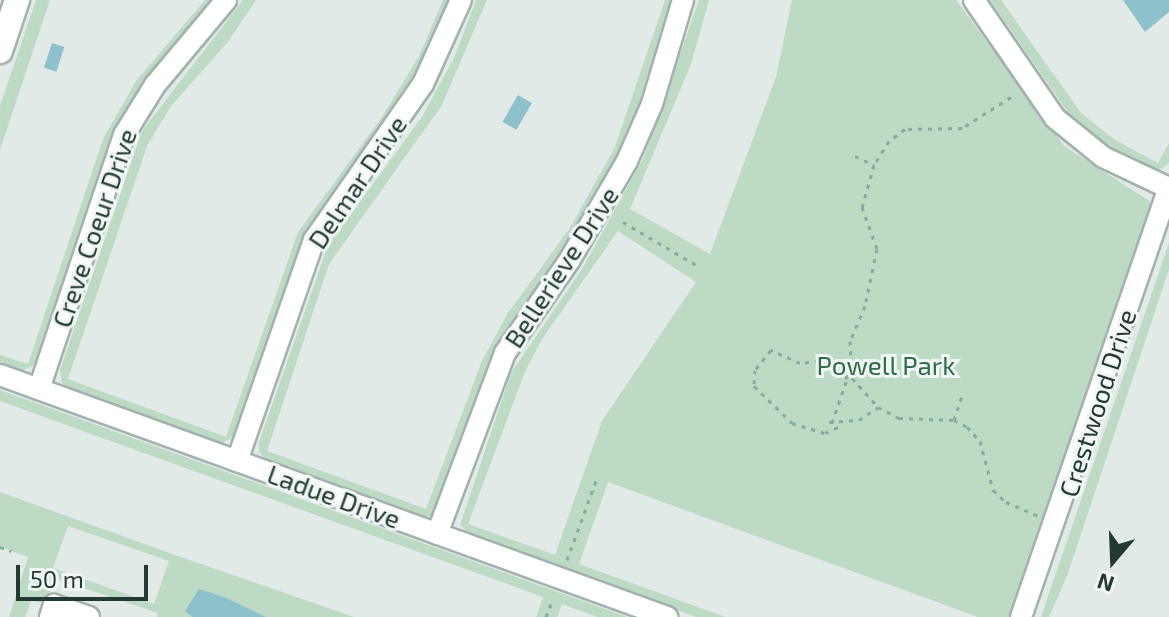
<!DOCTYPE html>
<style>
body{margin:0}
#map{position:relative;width:1169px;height:617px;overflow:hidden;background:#e1eae6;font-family:"Exo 2",sans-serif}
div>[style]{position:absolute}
.green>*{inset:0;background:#bcdac4}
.water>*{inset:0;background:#8dc1cb;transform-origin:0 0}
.path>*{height:3px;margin-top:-1.5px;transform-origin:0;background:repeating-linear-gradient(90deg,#84aba0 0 4px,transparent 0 10px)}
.roads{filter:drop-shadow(2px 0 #a4b2ad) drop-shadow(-2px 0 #a4b2ad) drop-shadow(0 2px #a4b2ad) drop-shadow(0 -2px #a4b2ad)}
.street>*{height:20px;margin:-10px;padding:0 10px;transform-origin:10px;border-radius:10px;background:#fff}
.secondary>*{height:24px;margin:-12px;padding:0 12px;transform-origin:12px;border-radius:12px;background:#fff}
span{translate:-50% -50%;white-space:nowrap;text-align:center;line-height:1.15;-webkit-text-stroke:6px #f1f7f4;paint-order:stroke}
.street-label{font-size:26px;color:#233a34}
.park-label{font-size:26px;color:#306d49}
.north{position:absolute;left:1073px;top:521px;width:80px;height:80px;-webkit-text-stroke:6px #f1f7f4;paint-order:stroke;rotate:199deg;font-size:22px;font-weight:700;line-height:32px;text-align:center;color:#233a34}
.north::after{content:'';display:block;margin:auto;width:28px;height:36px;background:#233a34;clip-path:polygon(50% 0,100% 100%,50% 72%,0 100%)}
.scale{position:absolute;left:16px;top:565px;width:132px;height:36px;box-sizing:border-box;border:4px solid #233a34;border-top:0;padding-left:10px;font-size:24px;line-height:28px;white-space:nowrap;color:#233a34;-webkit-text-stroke:6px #f1f7f4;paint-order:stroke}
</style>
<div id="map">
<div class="green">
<div style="clip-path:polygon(36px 0,50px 0,0 150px,0 106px)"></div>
<div style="clip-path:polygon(205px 0,219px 0,146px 85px,39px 363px,17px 373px,0 367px,0 355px,28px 364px,103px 139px,136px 81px)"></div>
<div style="clip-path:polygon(243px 0,256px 0,227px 43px,171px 106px,147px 146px,68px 379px,226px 437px,298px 232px,382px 117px,419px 56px,443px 0,453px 0,433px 53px,318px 219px,237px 435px,220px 444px,74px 394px,62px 383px,60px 370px,142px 131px)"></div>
<div style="clip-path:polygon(476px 0,487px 0,442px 105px,329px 264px,267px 451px,426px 509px,482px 361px,508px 313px,570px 228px,615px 147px,665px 0,675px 0,658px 65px,621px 158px,563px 255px,439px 508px,430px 516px,413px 518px,269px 463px,259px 452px,259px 442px,328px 245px,422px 117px,454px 58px)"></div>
<div style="clip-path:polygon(evenodd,699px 0,709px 0,691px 64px,630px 209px,710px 254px,776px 77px,792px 0,956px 0,1064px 146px,1151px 202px,1033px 570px,1011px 617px,978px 617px,608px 482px,579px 564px,725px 617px,696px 617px,469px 534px,460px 525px,511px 373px,582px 269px,643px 159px,699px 0,618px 231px,696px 282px,602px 421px,555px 555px,468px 524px,524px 374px,542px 339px,618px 231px)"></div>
<div style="clip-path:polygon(990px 0,1001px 0,1081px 113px,1115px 140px,1158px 163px,1169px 143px,1169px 163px,1159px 170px,1147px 168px,1105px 143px,1067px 111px)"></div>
<div style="clip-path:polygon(1169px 243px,1169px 269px,1067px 576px,1049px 617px,1041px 617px)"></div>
<div style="clip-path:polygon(0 390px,627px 617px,597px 617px,562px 604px,557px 617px,536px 617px,543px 597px,0 401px)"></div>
<div style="clip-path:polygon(evenodd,0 492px,178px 556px,354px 617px,266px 617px,252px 611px,186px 611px,192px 617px,157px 617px,158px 613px,57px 579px,44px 603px,31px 601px,25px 617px,9px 617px,28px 557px,0 547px,0 492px,68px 526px,169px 561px,154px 604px,53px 568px,68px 526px)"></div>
</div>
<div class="water">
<div style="clip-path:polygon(1123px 0,1169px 0,1169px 12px,1145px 32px)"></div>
<div style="left:52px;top:43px;width:13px;height:26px;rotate:18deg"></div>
<div style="left:518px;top:95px;width:16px;height:31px;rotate:30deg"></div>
<div style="clip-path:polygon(199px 589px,224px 597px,266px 617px,192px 617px,185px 611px)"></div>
</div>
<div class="path">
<div style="left:1011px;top:97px;width:58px;rotate:147.7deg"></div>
<div style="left:962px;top:128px;width:57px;rotate:179deg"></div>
<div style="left:905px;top:129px;width:20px;rotate:143deg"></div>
<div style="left:889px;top:141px;width:28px;rotate:122deg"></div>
<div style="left:874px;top:165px;width:44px;rotate:105.9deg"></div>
<div style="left:862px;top:207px;width:45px;rotate:70.3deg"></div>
<div style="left:877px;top:249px;width:58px;rotate:101.9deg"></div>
<div style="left:865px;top:306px;width:38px;rotate:113deg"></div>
<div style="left:850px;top:341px;width:37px;rotate:87deg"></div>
<div style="left:852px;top:378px;width:39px;rotate:48deg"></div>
<div style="left:878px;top:407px;width:24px;rotate:28deg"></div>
<div style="left:899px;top:418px;width:55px;rotate:2.1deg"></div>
<div style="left:954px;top:420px;width:15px;rotate:28deg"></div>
<div style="left:967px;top:427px;width:19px;rotate:47deg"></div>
<div style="left:980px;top:441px;width:51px;rotate:75.1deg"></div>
<div style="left:993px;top:490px;width:18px;rotate:43deg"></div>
<div style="left:1006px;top:502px;width:34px;rotate:23deg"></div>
<div style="left:855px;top:156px;width:21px;rotate:25deg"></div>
<div style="left:623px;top:222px;width:87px;rotate:30.4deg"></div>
<div style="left:954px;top:420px;width:29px;rotate:-72deg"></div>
<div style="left:829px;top:422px;width:30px;rotate:-4deg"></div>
<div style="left:859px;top:420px;width:23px;rotate:-34deg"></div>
<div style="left:832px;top:423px;width:46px;rotate:-71.2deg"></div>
<div style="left:847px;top:379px;width:9px;rotate:-108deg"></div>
<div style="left:844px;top:370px;width:19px;rotate:-144deg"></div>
<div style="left:829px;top:359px;width:29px;rotate:172deg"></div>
<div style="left:800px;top:363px;width:32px;rotate:-156deg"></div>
<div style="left:771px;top:350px;width:26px;rotate:129deg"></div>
<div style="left:755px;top:370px;width:16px;rotate:94deg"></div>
<div style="left:754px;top:386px;width:53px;rotate:44.2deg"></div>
<div style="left:792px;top:423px;width:34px;rotate:17deg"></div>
<div style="left:825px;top:433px;width:20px;rotate:-24deg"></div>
<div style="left:0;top:547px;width:12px;rotate:20deg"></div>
<div style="left:567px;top:560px;width:87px;rotate:-69.9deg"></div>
<div style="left:546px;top:617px;width:17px;rotate:-69deg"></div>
</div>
<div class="roads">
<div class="street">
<div style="left:974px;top:0;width:143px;rotate:55.5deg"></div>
<div style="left:1055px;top:118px;width:62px;rotate:39.1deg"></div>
<div style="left:1103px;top:157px;width:73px;rotate:25.2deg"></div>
<div style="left:0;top:375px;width:710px;rotate:19.94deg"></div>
<div style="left:39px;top:389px;width:268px;rotate:-71.5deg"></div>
<div style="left:124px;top:135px;width:59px;rotate:-58.2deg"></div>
<div style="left:155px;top:85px;width:111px;rotate:-50.1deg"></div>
<div style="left:237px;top:461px;width:234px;rotate:-70.8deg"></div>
<div style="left:314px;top:240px;width:190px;rotate:-55.1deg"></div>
<div style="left:423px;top:84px;width:92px;rotate:-65.7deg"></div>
<div style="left:437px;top:534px;width:193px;rotate:-69.4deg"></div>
<div style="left:505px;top:353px;width:112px;rotate:-55.2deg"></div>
<div style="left:569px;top:261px;width:116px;rotate:-59.9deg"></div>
<div style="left:627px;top:161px;width:62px;rotate:-66.3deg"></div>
<div style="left:652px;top:104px;width:109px;rotate:-73.4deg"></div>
<div style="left:50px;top:617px;width:13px;rotate:-72deg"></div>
<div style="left:54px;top:605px;width:37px;rotate:19deg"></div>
<div style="left:1021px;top:617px;width:455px;rotate:-71deg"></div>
</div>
<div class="secondary">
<div style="left:0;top:51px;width:54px;rotate:-71.6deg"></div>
</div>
</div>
<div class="street-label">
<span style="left:357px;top:182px;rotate:-56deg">Delmar Drive</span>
<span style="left:94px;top:228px;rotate:-71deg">Creve Coeur Drive</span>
<span style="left:561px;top:267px;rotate:-57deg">Bellerieve Drive</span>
<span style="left:1097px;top:403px;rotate:-72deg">Crestwood Drive</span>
<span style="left:334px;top:496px;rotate:20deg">Ladue Drive</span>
</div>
<div class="park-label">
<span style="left:886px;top:365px">Powell Park</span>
</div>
<div class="north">N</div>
<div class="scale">50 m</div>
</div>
